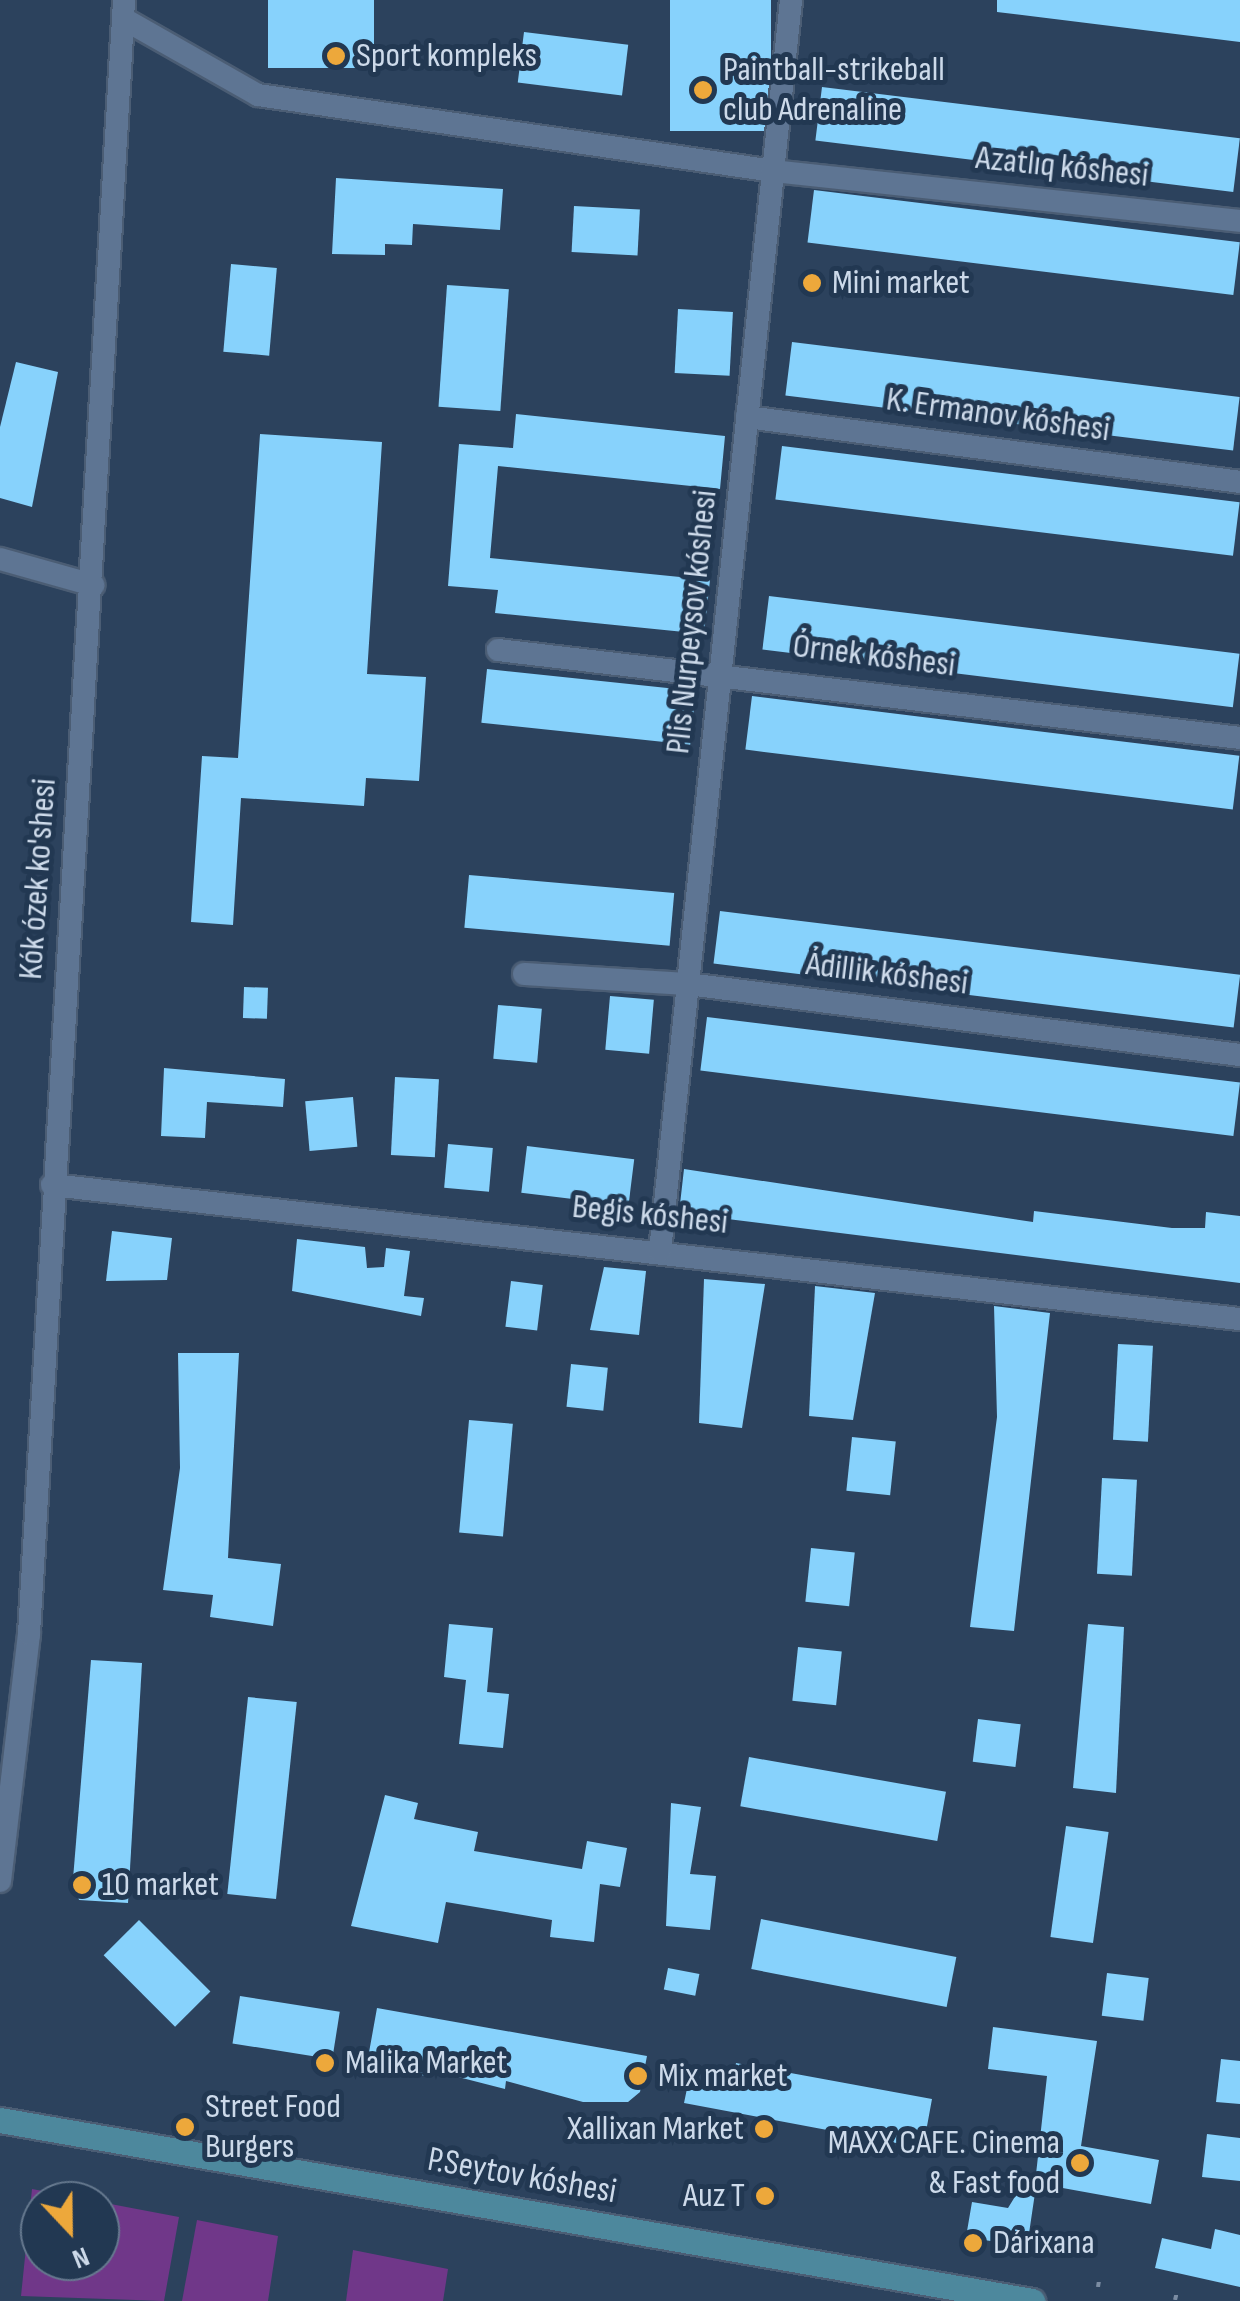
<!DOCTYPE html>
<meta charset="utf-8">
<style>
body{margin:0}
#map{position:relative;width:1240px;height:2301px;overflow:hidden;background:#2c425d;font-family:"Sofia Sans Condensed",sans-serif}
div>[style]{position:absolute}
.green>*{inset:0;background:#703789}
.building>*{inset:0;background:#87d2fc;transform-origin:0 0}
.path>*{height:4px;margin-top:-2px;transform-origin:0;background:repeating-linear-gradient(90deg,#7b8ca2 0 5px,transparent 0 13px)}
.roads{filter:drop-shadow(2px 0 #4b5d74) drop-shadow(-2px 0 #4b5d74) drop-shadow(0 2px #4b5d74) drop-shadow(0 -2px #4b5d74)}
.minor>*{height:22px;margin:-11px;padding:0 11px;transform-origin:11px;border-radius:11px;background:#5e7593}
.secondary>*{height:25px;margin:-12.5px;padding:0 12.5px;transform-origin:12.5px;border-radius:12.5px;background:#4d889d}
.dots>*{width:28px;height:28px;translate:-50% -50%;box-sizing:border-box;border:5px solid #223852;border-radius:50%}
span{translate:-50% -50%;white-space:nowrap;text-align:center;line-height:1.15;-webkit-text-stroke:10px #223852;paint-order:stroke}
.poi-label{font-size:35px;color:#cddaea}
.left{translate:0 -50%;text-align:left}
.right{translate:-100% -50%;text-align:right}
.street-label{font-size:35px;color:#cddaea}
.north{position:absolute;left:20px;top:2181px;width:100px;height:100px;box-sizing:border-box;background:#223852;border:2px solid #66798f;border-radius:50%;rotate:158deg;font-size:28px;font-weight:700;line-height:40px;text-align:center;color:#cddaea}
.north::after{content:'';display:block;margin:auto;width:35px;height:45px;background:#eda83b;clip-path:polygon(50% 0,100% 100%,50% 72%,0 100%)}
</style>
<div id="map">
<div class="green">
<div style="clip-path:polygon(32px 2189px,95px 2201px,40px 2201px,40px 2261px,100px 2261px,100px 2202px,179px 2217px,164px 2301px,21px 2296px)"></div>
<div style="clip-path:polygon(197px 2220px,278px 2236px,268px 2301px,182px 2301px)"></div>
<div style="clip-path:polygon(353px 2250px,448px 2269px,443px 2301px,346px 2301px)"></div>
</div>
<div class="building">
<div style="left:268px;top:0;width:106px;height:68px"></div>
<div style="left:670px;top:0;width:101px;height:131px"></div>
<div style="clip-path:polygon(997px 0,1240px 0,1240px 42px,997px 12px)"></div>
<div style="left:524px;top:32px;width:105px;height:51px;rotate:7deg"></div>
<div style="left:822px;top:87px;width:421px;height:54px;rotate:7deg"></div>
<div style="clip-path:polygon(336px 178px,503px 189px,500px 230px,413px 224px,412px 245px,385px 244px,385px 255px,332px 254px)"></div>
<div style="left:814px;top:190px;width:429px;height:53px;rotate:7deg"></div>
<div style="left:574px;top:206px;width:66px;height:46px;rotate:3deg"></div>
<div style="left:231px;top:264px;width:46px;height:88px;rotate:5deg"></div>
<div style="left:447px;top:285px;width:62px;height:122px;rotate:4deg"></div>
<div style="left:678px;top:309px;width:55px;height:64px;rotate:3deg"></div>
<div style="left:792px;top:342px;width:451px;height:54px;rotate:7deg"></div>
<div style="clip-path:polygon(16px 362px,58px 372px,32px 507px,0 498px,0 427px)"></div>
<div style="clip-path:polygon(516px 414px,725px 436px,720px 489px,498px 466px,490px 558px,710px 580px,704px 634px,495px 613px,498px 590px,448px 586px,459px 444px,513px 448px)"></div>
<div style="clip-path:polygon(260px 434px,382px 442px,367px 674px,426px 677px,419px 781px,366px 778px,364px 806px,241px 798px,233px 925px,191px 922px,202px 756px,238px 758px)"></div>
<div style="left:782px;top:446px;width:461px;height:54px;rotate:7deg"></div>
<div style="left:769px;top:596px;width:474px;height:54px;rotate:7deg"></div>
<div style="left:487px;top:669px;width:210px;height:54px;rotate:6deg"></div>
<div style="left:752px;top:696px;width:491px;height:54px;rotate:7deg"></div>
<div style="left:469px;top:875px;width:206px;height:53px;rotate:5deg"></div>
<div style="left:720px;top:911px;width:524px;height:53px;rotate:7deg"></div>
<div style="left:244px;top:987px;width:24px;height:31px;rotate:2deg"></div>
<div style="left:610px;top:996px;width:44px;height:54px;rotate:5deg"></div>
<div style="left:498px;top:1005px;width:44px;height:54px;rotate:5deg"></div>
<div style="left:707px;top:1017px;width:537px;height:54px;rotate:7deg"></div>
<div style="clip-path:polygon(164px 1068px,285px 1079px,283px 1107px,207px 1102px,205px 1138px,161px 1136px)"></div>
<div style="left:395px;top:1077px;width:44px;height:78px;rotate:3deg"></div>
<div style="left:353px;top:1097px;width:50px;height:48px;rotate:85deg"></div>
<div style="left:448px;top:1144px;width:45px;height:44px;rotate:5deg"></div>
<div style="left:527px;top:1146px;width:108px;height:47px;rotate:7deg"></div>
<div style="clip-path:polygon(684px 1169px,1033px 1222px,1034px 1211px,1172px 1228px,1205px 1228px,1206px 1212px,1240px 1216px,1240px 1283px,679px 1213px)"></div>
<div style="clip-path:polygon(112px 1231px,172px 1238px,167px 1280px,106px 1281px)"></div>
<div style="clip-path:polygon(297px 1239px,365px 1247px,367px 1268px,384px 1267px,386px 1248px,410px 1251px,404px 1296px,424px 1298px,421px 1316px,292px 1291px)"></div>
<div style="clip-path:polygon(604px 1267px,646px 1271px,639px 1335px,590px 1330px)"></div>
<div style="clip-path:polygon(704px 1279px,765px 1284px,742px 1428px,699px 1423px)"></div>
<div style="left:511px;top:1281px;width:32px;height:46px;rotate:7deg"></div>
<div style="clip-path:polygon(815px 1286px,875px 1293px,853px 1420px,809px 1416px)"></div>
<div style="clip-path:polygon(994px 1306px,1050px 1313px,1014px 1631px,970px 1627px,997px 1417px)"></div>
<div style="left:1118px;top:1344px;width:35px;height:96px;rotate:3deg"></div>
<div style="clip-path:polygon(178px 1353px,239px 1353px,228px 1558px,281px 1564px,273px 1626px,210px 1617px,213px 1595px,163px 1590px,180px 1468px)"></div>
<div style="left:571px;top:1364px;width:37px;height:43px;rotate:6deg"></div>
<div style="left:469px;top:1420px;width:44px;height:113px;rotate:5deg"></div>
<div style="left:852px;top:1437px;width:44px;height:54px;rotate:6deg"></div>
<div style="left:1102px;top:1478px;width:35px;height:96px;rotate:3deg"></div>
<div style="left:811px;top:1548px;width:44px;height:54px;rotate:6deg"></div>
<div style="clip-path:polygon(449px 1624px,493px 1628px,487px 1692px,509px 1694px,503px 1748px,459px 1744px,466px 1680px,444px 1677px)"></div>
<div style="clip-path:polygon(1088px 1624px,1124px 1627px,1116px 1793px,1073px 1788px)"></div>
<div style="left:798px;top:1647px;width:44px;height:54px;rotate:6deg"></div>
<div style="clip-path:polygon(91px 1660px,142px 1663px,128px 1903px,79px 1900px,73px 1879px)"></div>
<div style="left:248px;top:1697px;width:49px;height:198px;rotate:6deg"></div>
<div style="left:978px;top:1719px;width:43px;height:43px;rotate:7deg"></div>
<div style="left:749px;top:1757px;width:200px;height:50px;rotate:10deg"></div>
<div style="clip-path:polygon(385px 1795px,418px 1803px,414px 1819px,478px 1832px,474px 1851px,582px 1869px,587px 1841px,627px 1848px,620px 1887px,600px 1884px,594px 1942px,550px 1937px,552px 1920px,446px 1902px,438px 1943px,351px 1926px)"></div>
<div style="clip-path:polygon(671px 1803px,701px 1807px,690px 1874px,716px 1876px,710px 1930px,666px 1926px)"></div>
<div style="left:1066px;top:1826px;width:43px;height:112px;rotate:8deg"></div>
<div style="left:761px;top:1919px;width:199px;height:51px;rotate:11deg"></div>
<div style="left:139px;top:1920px;width:101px;height:50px;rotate:45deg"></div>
<div style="left:668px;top:1968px;width:32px;height:22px;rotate:11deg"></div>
<div style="left:1107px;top:1973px;width:42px;height:43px;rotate:7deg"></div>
<div style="left:240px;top:1996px;width:101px;height:48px;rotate:9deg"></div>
<div style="clip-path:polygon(377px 2008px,647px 2056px,640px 2092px,628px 2102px,583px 2102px,506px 2081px,505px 2089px,427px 2069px,426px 2076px,387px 2069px,368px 2058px)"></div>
<div style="clip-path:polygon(993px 2027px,1097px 2041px,1081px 2146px,1159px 2160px,1151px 2204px,1035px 2183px,1047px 2076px,988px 2069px)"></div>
<div style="clip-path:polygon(1221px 2059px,1240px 2061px,1240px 2104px,1216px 2102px)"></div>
<div style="clip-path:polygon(736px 2063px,932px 2099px,923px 2148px,684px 2103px,689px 2079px,731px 2088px)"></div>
<div style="clip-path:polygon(1207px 2134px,1240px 2138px,1240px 2181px,1202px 2177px)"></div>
<div style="clip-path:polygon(1019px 2190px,1035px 2193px,1027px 2247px,966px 2237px,972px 2202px,1008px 2208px)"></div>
<div style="clip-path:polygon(1215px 2229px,1240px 2235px,1240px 2287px,1155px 2268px,1162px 2238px,1211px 2249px)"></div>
</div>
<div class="path">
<div style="left:1098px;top:2287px;width:12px;rotate:-81deg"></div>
<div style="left:1175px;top:2300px;width:12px;rotate:-76deg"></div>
</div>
<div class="roads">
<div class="minor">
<div style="left:124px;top:19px;width:154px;rotate:29.6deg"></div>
<div style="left:258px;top:95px;width:521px;rotate:8.39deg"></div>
<div style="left:773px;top:171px;width:470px;rotate:6.1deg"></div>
<div style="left:747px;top:417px;width:497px;rotate:7.5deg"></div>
<div style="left:0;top:559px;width:97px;rotate:15.6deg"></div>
<div style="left:498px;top:650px;width:747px;rotate:6.76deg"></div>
<div style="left:524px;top:974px;width:164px;rotate:3.5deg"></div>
<div style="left:688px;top:984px;width:557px;rotate:7.33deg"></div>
<div style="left:52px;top:1185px;width:1196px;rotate:6.44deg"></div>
<div style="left:660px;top:1251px;width:1258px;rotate:-84.02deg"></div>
<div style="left:0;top:1881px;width:249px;rotate:-83.3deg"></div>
<div style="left:29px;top:1634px;width:1637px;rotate:-86.67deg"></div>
</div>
<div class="secondary">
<div style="left:0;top:2120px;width:1048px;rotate:9.95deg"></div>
</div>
</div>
<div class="dots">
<div style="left:336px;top:56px;background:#eda83b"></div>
<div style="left:703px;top:90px;background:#eda83b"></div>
<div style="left:812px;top:283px;background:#eda83b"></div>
<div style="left:82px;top:1885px;background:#eda83b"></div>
<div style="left:325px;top:2063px;background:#eda83b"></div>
<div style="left:638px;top:2076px;background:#eda83b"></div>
<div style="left:185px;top:2127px;background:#eda83b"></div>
<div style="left:764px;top:2129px;background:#eda83b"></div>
<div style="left:1080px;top:2163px;background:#eda83b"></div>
<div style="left:765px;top:2196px;background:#eda83b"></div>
<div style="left:973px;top:2243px;background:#eda83b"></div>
</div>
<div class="poi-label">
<span class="left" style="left:356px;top:56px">Sport kompleks</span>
<span class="left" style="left:723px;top:90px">Paintball-strikeball<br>club Adrenaline</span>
<span class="left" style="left:832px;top:283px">Mini market</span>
<span class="left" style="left:102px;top:1885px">10 market</span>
<span class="left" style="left:345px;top:2063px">Malika Market</span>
<span class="left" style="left:658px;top:2076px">Mix market</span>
<span class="left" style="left:205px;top:2127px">Street Food<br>Burgers</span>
<span class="right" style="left:744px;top:2129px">Xallixan Market</span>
<span class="right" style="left:1060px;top:2163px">MAXX CAFE. Cinema<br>&amp; Fast food</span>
<span class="right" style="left:745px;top:2196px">Auz T</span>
<span class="left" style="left:993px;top:2243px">Dárixana</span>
</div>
<div class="street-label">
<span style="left:1062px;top:167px;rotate:6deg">Azatlıq kóshesi</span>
<span style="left:998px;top:415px;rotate:8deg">K. Ermanov kóshesi</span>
<span style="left:692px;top:622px;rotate:-84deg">Plis Nurpeysov kóshesi</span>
<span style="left:874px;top:656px;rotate:7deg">Órnek kóshesi</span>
<span style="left:38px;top:879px;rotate:-86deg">Kók ózek ko'shesi</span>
<span style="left:887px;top:974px;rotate:7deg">Ádillik kóshesi</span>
<span style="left:650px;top:1215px;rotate:6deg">Begis kóshesi</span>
<span style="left:522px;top:2176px;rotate:10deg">P.Seytov kóshesi</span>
</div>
<div class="north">N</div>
</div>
